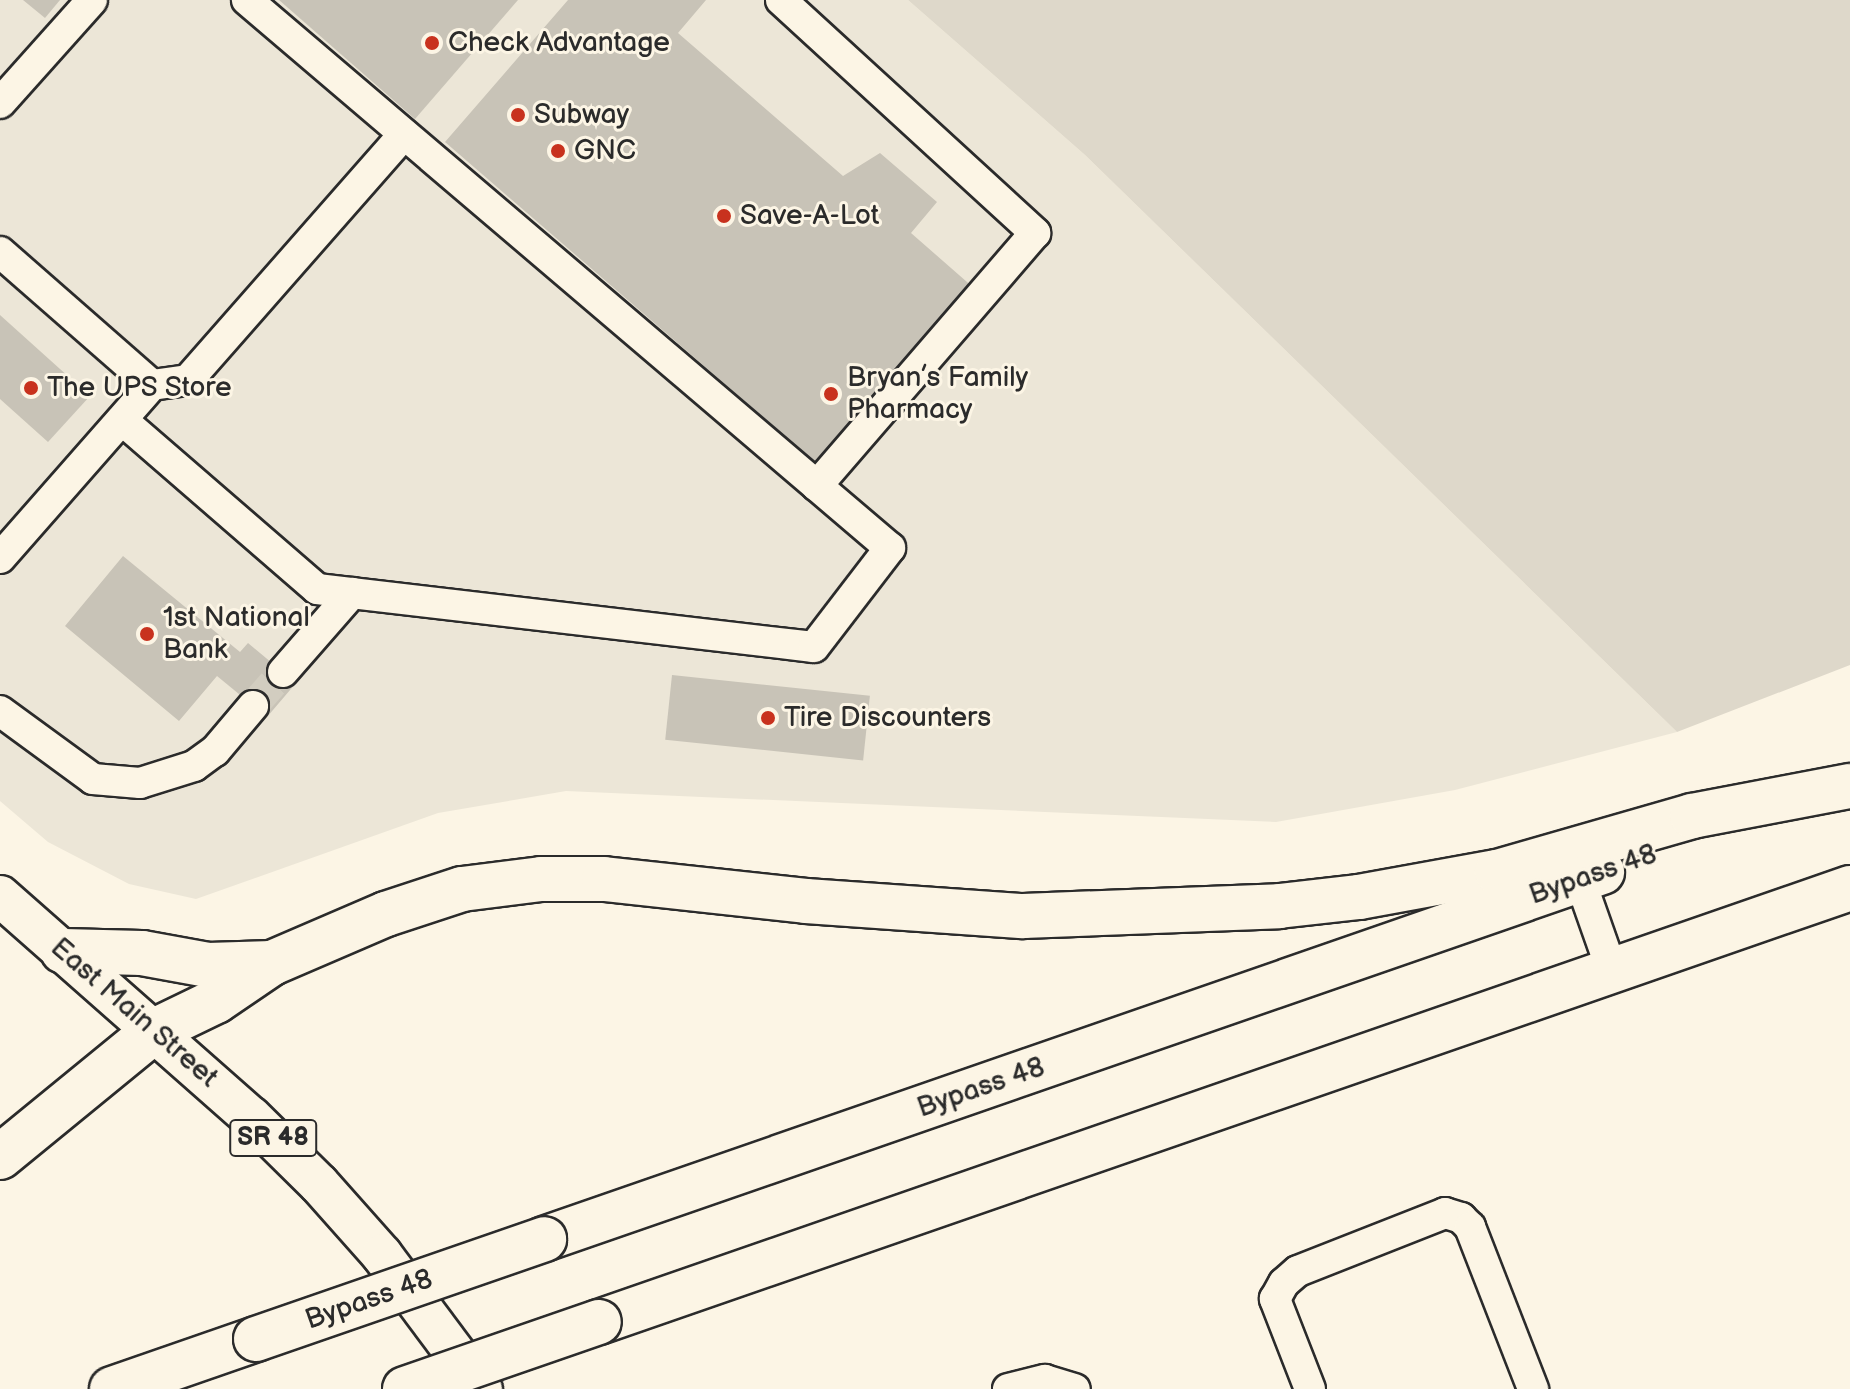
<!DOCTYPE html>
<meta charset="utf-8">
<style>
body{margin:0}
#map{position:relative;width:1850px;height:1389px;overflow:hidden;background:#fcf5e5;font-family:"Balsamiq Sans",sans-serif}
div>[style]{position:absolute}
.built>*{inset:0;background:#ece6d7}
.green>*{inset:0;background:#ded8ca}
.building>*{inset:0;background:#c8c3b7;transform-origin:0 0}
.minor-tunnel>*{height:30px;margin-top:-15px;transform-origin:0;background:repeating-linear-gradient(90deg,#d2cdc0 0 30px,transparent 0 45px)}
.roads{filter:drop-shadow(2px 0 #2b2b2b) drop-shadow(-2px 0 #2b2b2b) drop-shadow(0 2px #2b2b2b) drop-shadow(0 -2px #2b2b2b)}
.minor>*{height:30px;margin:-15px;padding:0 15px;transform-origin:15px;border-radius:15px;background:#fcf5e5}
.major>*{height:40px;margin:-20px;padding:0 20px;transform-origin:20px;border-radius:20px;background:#fcf5e5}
.highway>*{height:44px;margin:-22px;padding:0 22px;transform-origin:22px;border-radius:22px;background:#fcf5e5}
.bridges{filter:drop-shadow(2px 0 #2b2b2b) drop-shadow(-2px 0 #2b2b2b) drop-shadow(0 2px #2b2b2b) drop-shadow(0 -2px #2b2b2b)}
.highway-bridge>*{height:44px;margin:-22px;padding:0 22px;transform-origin:22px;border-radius:22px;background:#fcf5e5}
.dots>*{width:22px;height:22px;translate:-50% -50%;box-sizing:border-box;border:4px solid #fcf5e5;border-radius:50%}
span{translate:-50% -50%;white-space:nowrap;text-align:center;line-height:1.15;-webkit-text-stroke:6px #fcf5e5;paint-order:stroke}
.shield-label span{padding:2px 6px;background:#fcf5e5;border:2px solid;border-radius:6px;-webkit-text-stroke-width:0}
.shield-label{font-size:26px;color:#2b2b2b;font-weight:700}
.poi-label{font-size:28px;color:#2b2b2b}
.left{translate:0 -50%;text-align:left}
.street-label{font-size:28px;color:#2b2b2b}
</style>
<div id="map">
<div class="built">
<div style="clip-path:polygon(0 0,908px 0,1085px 155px,1677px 732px,1455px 790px,1276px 822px,566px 791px,438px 813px,196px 899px,129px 884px,48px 842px,0 801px)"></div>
</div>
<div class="green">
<div style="clip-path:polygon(908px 0,1850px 0,1850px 665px,1677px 732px,1085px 155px)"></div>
</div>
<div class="building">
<div style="clip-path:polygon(23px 0,60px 0,45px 18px)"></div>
<div style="clip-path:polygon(279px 0,518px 0,415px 119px)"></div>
<div style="clip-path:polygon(568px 0,706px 0,678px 33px,843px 176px,880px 153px,937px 202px,911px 233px,975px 289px,821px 467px,445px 142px)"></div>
<div style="clip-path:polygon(0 315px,90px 396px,48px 442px,0 399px)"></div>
<div style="clip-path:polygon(123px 556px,240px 652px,248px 643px,296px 683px,267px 717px,217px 676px,179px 721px,65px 626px)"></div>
<div style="left:672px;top:675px;width:199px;height:65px;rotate:6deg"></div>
</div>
<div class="minor-tunnel">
<div style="left:253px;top:706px;width:45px;rotate:-48.6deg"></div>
</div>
<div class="roads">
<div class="minor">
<div style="left:781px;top:0;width:345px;rotate:42.5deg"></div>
<div style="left:1035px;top:233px;width:334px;rotate:130.8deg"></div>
<div style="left:0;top:103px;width:138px;rotate:-48.2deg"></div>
<div style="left:0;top:252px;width:202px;rotate:41.2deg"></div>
<div style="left:122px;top:420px;width:258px;rotate:40.9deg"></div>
<div style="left:317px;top:589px;width:500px;rotate:6.66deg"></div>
<div style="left:814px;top:647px;width:125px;rotate:-52.5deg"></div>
<div style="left:890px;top:548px;width:845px;rotate:-139.56deg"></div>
<div style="left:0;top:558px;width:230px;rotate:-48.7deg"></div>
<div style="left:152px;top:385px;width:36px;rotate:-8deg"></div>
<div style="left:188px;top:380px;width:327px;rotate:-48.7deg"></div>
<div style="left:283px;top:672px;width:105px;rotate:-48.9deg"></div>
<div style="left:0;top:711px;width:115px;rotate:36.2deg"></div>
<div style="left:93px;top:779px;width:47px;rotate:4.9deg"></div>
<div style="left:140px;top:783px;width:57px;rotate:-17.5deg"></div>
<div style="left:194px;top:766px;width:26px;rotate:-36deg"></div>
<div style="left:215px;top:751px;width:59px;rotate:-49.8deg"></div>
<div style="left:1580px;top:880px;width:96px;rotate:70.6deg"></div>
<div style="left:1008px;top:1389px;width:38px;rotate:-14deg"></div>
<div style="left:1045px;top:1380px;width:31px;rotate:17deg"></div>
<div style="left:1310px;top:1389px;width:97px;rotate:-111.3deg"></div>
<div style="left:1275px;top:1299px;width:18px;rotate:-61deg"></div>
<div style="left:1284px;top:1283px;width:18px;rotate:-41deg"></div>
<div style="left:1298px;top:1271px;width:158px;rotate:-21.5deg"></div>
<div style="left:1445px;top:1213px;width:17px;rotate:17deg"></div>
<div style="left:1461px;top:1218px;width:13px;rotate:45deg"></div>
<div style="left:1470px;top:1227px;width:174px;rotate:68.7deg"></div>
</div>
<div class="major">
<div style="left:0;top:896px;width:334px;rotate:41.4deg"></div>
<div style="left:251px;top:1117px;width:95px;rotate:44.6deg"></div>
<div style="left:319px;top:1184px;width:95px;rotate:48.4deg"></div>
<div style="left:382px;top:1255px;width:167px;rotate:53.3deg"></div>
</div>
<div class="highway">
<div style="left:63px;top:951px;width:79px;rotate:1.5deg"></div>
<div style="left:142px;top:953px;width:67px;rotate:10.3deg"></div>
<div style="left:208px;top:965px;width:64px;rotate:-1.8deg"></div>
<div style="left:0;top:1157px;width:199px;rotate:-39.3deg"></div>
<div style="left:154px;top:1031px;width:69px;rotate:-25.8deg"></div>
<div style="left:216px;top:1001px;width:68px;rotate:-34.2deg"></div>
<div style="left:272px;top:963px;width:124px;rotate:-23.3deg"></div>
<div style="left:386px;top:914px;width:80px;rotate:-18.2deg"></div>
<div style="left:462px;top:889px;width:80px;rotate:-7.2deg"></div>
<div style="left:541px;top:879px;width:63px"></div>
<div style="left:604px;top:879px;width:203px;rotate:6.2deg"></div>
<div style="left:806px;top:901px;width:218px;rotate:4deg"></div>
<div style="left:1023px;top:916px;width:256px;rotate:-2.2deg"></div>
<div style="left:1279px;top:906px;width:81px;rotate:-6.4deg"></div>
<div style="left:1359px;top:897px;width:140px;rotate:-10.3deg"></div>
<div style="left:1497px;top:872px;width:203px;rotate:-16deg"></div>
<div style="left:1692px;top:816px;width:161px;rotate:-10.8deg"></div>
<div style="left:544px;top:1239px;width:1120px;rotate:-19.13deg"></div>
<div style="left:599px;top:1322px;width:1324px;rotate:-19.13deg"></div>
<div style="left:112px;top:1389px;width:152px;rotate:-19.1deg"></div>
</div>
</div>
<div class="bridges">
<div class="highway-bridge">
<div style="left:256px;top:1339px;width:305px;rotate:-19.1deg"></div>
<div style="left:405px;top:1389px;width:205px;rotate:-19.1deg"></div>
</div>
</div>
<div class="dots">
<div style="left:432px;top:43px;background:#c8321e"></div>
<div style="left:518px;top:115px;background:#c8321e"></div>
<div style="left:558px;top:151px;background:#c8321e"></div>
<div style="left:724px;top:216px;background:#c8321e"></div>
<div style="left:31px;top:388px;background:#c8321e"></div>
<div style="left:831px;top:394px;background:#c8321e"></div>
<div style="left:147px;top:634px;background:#c8321e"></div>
<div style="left:768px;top:718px;background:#c8321e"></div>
</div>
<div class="shield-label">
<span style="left:273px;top:1138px">SR 48</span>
</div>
<div class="poi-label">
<span class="left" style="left:448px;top:43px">Check Advantage</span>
<span class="left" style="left:534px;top:115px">Subway</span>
<span class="left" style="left:574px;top:151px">GNC</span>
<span class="left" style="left:740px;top:216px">Save-A-Lot</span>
<span class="left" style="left:847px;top:394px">Bryan’s Family<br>Pharmacy</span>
<span class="left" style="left:47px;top:388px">The UPS Store</span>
<span class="left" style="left:163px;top:634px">1st National<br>Bank</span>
<span class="left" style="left:784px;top:718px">Tire Discounters</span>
</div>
<div class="street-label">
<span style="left:1593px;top:875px;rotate:-19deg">Bypass 48</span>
<span style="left:134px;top:1013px;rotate:41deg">East Main Street</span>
<span style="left:981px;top:1088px;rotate:-19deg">Bypass 48</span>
<span style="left:369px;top:1300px;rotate:-19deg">Bypass 48</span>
</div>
</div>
